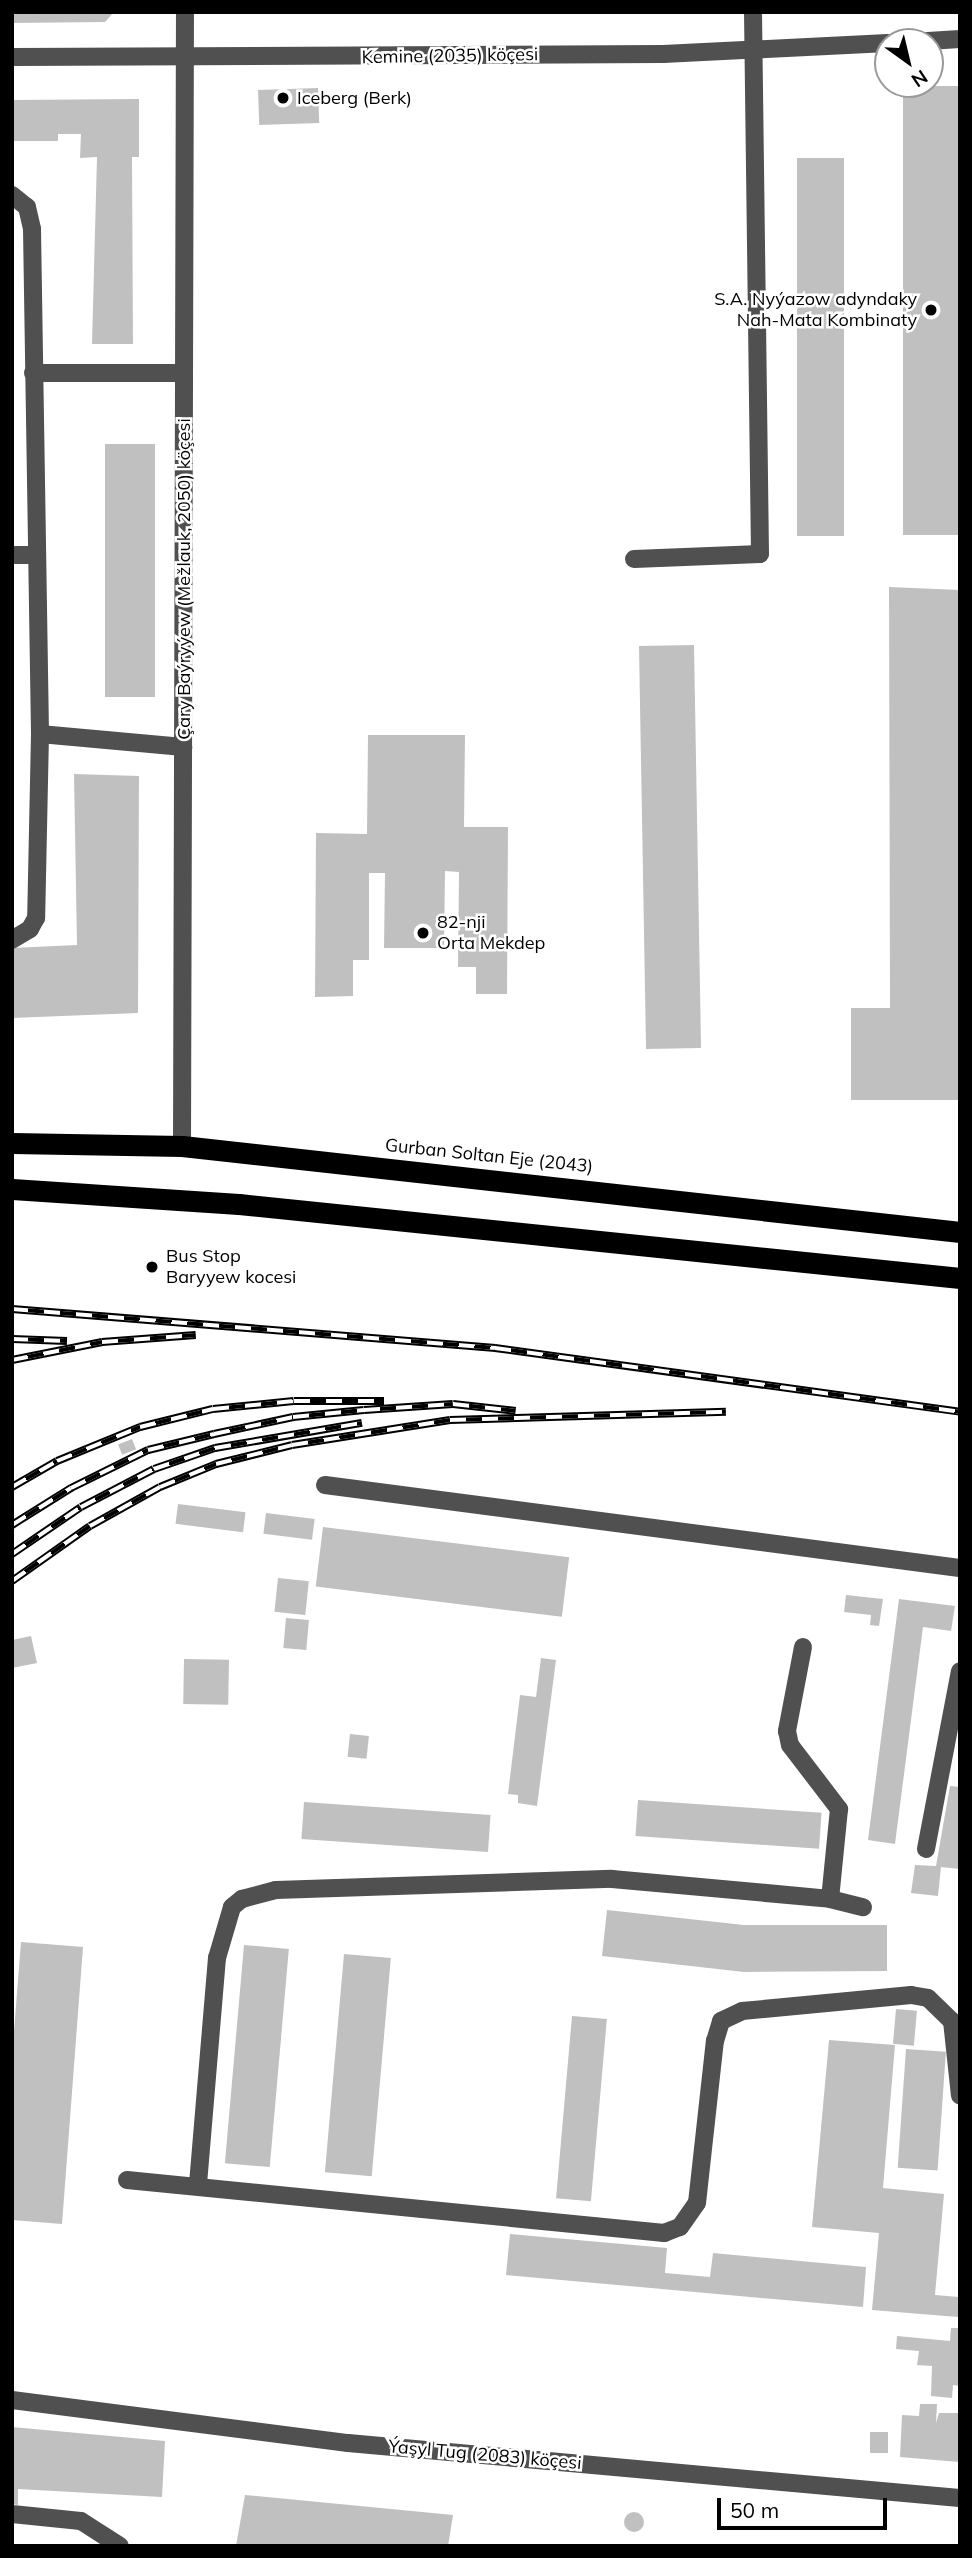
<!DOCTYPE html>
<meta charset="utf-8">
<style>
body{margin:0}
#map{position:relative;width:972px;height:2558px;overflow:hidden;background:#fff;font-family:Mulish,sans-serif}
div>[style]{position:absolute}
.building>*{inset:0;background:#c0c0c0;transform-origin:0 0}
.round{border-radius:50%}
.minor>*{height:18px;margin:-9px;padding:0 9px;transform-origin:9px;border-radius:9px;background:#505050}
.highway>*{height:21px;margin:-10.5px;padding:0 10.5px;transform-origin:10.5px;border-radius:10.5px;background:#000}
.rail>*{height:8px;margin-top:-4px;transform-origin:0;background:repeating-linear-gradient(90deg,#fff 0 16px,#000 0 32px);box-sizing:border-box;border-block:2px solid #000}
.dots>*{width:19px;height:19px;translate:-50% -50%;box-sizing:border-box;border:4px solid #fff;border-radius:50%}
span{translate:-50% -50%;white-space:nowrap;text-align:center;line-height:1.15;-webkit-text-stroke:5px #fff;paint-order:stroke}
.street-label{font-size:18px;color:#000}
.poi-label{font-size:18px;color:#000}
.left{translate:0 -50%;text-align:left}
.right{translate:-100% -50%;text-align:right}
.frame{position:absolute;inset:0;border:14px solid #000;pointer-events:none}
.north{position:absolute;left:874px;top:28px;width:70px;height:70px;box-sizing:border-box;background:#fff;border:2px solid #999;border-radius:50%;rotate:146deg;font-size:19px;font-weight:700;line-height:28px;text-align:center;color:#000}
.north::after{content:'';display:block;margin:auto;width:24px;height:32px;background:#000;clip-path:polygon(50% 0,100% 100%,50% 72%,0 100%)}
.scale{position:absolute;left:717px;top:2498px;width:170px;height:32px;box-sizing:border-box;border:4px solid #000;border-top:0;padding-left:9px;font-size:21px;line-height:24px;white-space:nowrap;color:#000;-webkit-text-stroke:5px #fff;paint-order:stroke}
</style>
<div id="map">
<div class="building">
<div style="clip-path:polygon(12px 12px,114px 12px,105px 22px,12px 23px)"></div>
<div style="left:903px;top:86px;width:57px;height:449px"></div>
<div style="left:318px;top:88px;width:35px;height:60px;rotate:88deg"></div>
<div style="clip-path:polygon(139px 99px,139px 157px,132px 157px,133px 344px,92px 344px,97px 157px,80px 158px,81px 134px,58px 134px,58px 141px,12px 141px,12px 100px)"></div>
<div style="left:797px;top:158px;width:47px;height:378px"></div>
<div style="left:105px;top:444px;width:50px;height:253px"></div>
<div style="clip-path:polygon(889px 587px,960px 590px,960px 1100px,851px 1100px,851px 1008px,890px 1008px)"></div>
<div style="left:694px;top:645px;width:403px;height:55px;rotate:89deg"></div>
<div style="clip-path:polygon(368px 735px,465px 735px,464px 827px,508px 827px,507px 994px,476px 994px,476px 967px,458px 967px,459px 872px,445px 871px,444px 948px,384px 948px,385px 873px,369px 873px,369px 960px,353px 960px,353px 996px,315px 997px,316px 833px,367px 834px)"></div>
<div style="clip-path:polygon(74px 774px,139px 776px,138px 1013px,12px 1018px,12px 948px,77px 945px)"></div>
<div style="left:132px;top:1439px;width:11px;height:15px;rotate:68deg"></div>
<div style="left:178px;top:1504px;width:68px;height:20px;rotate:7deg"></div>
<div style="left:266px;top:1513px;width:49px;height:21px;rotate:7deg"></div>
<div style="left:323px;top:1527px;width:248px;height:60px;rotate:7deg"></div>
<div style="left:278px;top:1578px;width:31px;height:34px;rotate:6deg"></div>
<div style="clip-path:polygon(846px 1595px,883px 1599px,879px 1626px,870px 1625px,871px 1615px,844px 1612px)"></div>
<div style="clip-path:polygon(899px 1599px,955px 1606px,951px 1631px,923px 1627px,895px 1844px,868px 1840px)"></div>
<div style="left:286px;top:1618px;width:23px;height:30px;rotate:5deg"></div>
<div style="clip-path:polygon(31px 1636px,37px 1663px,12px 1668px,12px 1640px)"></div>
<div style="clip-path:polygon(541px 1658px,556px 1660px,537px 1806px,518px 1803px,518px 1795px,508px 1794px,520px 1695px,536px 1697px)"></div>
<div style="left:184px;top:1659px;width:45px;height:45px;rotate:1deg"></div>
<div style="left:350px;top:1734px;width:19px;height:23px;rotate:6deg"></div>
<div style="clip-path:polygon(950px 1786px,960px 1787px,960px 1869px,941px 1867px,938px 1896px,911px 1893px,915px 1865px,936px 1866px)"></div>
<div style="left:638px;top:1800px;width:184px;height:36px;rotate:4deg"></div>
<div style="left:304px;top:1802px;width:187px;height:37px;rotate:4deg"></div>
<div style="clip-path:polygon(607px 1910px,744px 1925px,887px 1925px,887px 1971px,744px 1972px,602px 1956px)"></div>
<div style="clip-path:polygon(21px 1942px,83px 1947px,62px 2224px,12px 2220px,12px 2057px)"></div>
<div style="left:244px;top:1945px;width:45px;height:219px;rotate:5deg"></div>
<div style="left:344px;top:1954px;width:47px;height:219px;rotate:5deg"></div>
<div style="left:896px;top:2009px;width:21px;height:35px;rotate:5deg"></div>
<div style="left:572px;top:2016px;width:35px;height:183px;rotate:5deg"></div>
<div style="clip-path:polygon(829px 2040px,895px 2045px,883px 2188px,944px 2194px,935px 2295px,959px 2297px,958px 2317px,872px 2310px,879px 2233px,812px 2227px)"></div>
<div style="left:906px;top:2049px;width:40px;height:119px;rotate:4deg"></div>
<div style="clip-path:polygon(510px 2234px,667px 2248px,665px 2273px,710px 2277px,713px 2253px,866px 2267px,863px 2307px,506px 2275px)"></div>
<div style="clip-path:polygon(951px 2328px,960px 2328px,960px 2386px,953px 2385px,952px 2398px,931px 2396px,932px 2366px,917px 2365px,919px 2351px,896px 2349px,897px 2336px,950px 2341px)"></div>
<div style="clip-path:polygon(920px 2404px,937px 2404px,936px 2423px,939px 2413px,960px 2413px,959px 2462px,900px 2457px,902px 2415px,919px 2416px)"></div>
<div style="clip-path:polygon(12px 2427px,165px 2441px,162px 2497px,18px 2489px,18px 2505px,12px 2504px)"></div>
<div style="left:870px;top:2432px;width:18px;height:21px"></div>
<div style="clip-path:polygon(245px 2495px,453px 2515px,448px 2546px,236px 2546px)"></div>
<div class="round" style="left:624px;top:2512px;width:20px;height:20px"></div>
</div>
<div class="minor">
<div style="left:912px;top:42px;width:48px;rotate:-3.6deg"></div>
<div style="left:12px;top:57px;width:651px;rotate:-0.26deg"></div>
<div style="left:663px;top:54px;width:225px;rotate:-2.8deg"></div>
<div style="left:12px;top:195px;width:19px;rotate:39deg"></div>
<div style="left:27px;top:207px;width:23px;rotate:77deg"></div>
<div style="left:32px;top:229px;width:505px;rotate:89.09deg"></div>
<div style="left:40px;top:734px;width:184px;rotate:91.2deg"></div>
<div style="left:36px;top:918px;width:13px;rotate:119deg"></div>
<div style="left:30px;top:929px;width:21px;rotate:149deg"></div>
<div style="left:33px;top:373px;width:151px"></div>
<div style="left:12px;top:555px;width:22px"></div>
<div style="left:634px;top:559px;width:126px;rotate:-2.3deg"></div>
<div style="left:760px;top:554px;width:542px;rotate:-90.74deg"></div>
<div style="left:40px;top:734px;width:144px;rotate:5.2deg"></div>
<div style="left:182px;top:1146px;width:1134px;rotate:-89.85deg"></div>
<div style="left:325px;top:1485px;width:640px;rotate:7.45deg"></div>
<div style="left:803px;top:1647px;width:86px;rotate:100.8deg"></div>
<div style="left:787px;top:1731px;width:14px;rotate:78deg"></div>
<div style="left:790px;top:1745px;width:81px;rotate:52.6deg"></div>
<div style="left:839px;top:1809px;width:90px;rotate:95.7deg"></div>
<div style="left:926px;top:1849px;width:181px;rotate:-79.2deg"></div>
<div style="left:127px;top:2180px;width:540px;rotate:5.64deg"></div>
<div style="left:664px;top:2233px;width:17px;rotate:-21deg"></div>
<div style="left:680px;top:2227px;width:29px;rotate:-55deg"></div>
<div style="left:697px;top:2203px;width:163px;rotate:-83.7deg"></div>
<div style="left:715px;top:2041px;width:21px;rotate:-73deg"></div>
<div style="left:721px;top:2021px;width:23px;rotate:-25deg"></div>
<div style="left:742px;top:2011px;width:170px;rotate:-5.4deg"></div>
<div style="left:911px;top:1995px;width:17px;rotate:10deg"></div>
<div style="left:928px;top:1998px;width:33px;rotate:44deg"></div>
<div style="left:952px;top:2021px;width:75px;rotate:83.9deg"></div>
<div style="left:198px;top:2184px;width:227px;rotate:-85.2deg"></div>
<div style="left:217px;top:1958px;width:53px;rotate:-73.6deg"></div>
<div style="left:232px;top:1907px;width:13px;rotate:-39deg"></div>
<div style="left:242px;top:1899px;width:35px;rotate:-15deg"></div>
<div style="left:276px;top:1890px;width:336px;rotate:-1.9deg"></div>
<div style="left:612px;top:1879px;width:219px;rotate:5.2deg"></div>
<div style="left:830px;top:1899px;width:34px;rotate:14deg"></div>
<div style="left:12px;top:2400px;width:339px;rotate:7.3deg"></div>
<div style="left:348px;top:2443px;width:614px;rotate:5.14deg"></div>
<div style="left:12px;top:2514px;width:69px;rotate:5.8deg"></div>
<div style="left:81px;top:2521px;width:46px;rotate:32.7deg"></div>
</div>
<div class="highway">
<div style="left:12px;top:1143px;width:170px;rotate:1deg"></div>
<div style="left:182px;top:1146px;width:783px;rotate:6.31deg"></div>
<div style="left:12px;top:1189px;width:227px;rotate:3.8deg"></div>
<div style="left:239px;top:1204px;width:725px;rotate:5.86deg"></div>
</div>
<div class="rail">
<div style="left:12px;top:1309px;width:485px;rotate:4.6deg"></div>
<div style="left:495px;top:1348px;width:469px;rotate:7.8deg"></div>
<div style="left:12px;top:1339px;width:55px;rotate:2.1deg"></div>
<div style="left:12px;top:1360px;width:92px;rotate:-11.3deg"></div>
<div style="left:102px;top:1342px;width:94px;rotate:-4.3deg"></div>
<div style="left:12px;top:1487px;width:52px;rotate:-30deg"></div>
<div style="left:57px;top:1461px;width:90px;rotate:-22.3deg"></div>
<div style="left:140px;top:1427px;width:75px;rotate:-13.9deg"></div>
<div style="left:213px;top:1409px;width:81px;rotate:-5.6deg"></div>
<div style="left:294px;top:1401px;width:90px"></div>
<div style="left:12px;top:1525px;width:70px;rotate:-32.1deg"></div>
<div style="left:71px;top:1488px;width:86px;rotate:-26.3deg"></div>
<div style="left:148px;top:1450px;width:68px;rotate:-13.6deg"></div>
<div style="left:214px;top:1434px;width:81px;rotate:-12.1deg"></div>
<div style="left:293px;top:1417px;width:71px;rotate:-5.6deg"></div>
<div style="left:364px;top:1410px;width:89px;rotate:-3.9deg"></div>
<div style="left:453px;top:1404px;width:63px;rotate:6.3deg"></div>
<div style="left:12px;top:1554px;width:83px;rotate:-34.3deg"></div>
<div style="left:81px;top:1507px;width:82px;rotate:-27.5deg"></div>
<div style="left:154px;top:1469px;width:65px;rotate:-19deg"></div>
<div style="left:215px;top:1448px;width:149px;rotate:-9.7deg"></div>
<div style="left:12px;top:1581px;width:95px;rotate:-35.2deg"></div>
<div style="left:90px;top:1526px;width:80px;rotate:-29.1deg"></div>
<div style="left:160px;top:1487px;width:61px;rotate:-22.3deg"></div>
<div style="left:216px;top:1464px;width:78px;rotate:-14deg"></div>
<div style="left:292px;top:1445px;width:160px;rotate:-9deg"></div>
<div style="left:450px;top:1420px;width:276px;rotate:-1.7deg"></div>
</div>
<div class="dots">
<div style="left:283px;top:98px;background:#000"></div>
<div style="left:931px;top:310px;background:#000"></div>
<div style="left:423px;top:933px;background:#000"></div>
<div style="left:152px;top:1267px;background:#000"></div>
</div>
<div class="street-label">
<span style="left:450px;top:56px;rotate:-1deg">Kemine (2035) köçesi</span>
<span style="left:184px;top:579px;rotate:-90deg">Çary Baýryýew (Mežlauk, 2050) köçesi</span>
<span style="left:489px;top:1156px;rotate:6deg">Gurban Soltan Eje (2043)</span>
<span style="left:485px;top:2455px;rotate:5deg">Ýaşyl Tug (2083) köçesi</span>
</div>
<div class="poi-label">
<span class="left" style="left:297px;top:98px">Iceberg (Berk)</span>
<span class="right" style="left:917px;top:310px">S.A. Nyýazow adyndaky<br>Nah-Mata Kombinaty</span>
<span class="left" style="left:437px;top:933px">82-nji<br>Orta Mekdep</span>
<span class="left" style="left:166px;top:1267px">Bus Stop<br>Baryyew kocesi</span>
</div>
<div class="frame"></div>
<div class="north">N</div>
<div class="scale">50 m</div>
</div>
